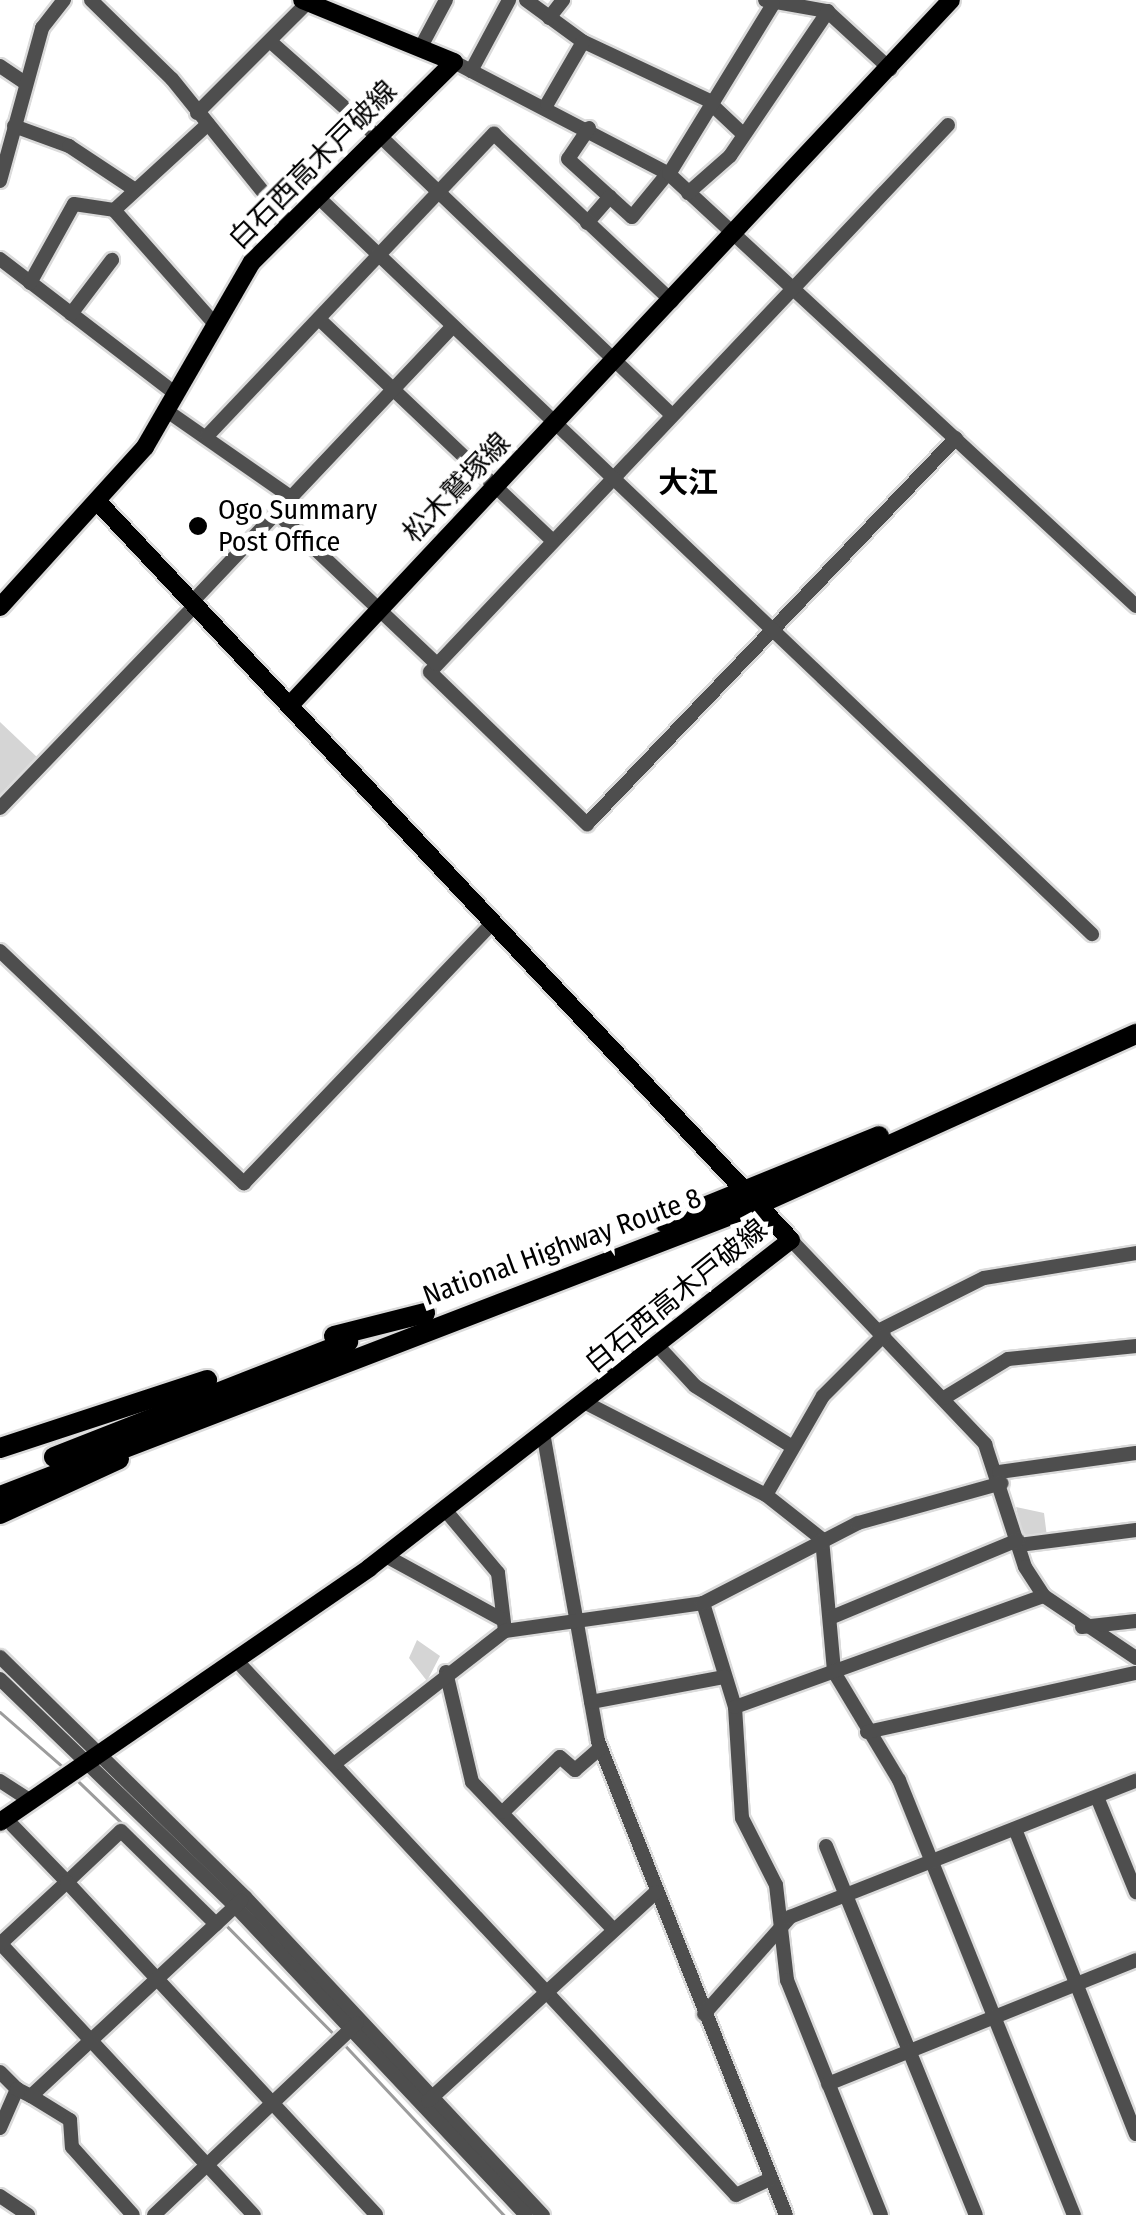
<!DOCTYPE html>
<meta charset="utf-8">
<style>
body{margin:0}
#map{position:relative;width:1136px;height:2215px;overflow:hidden;background:#fff;font-family:"Fira Sans Condensed","Noto Sans JP",sans-serif}
div>[style]{position:absolute}
.green>*{inset:0;background:#d5d5d5}
.stream>*{height:2.5px;margin:-1.25px;padding:0 1.25px;transform-origin:1.25px;border-radius:1.25px;background:#9c9c9c}
.roads{filter:drop-shadow(2px 0 #dbdbdb) drop-shadow(-2px 0 #dbdbdb) drop-shadow(0 2px #dbdbdb) drop-shadow(0 -2px #dbdbdb)}
.minor>*{height:14px;margin:-7px;padding:0 7px;transform-origin:7px;border-radius:7px;background:#4e4e4e}
.major>*{height:18px;margin:-9px;padding:0 9px;transform-origin:9px;border-radius:9px;background:#000}
.highway>*{height:20px;margin:-10px;padding:0 10px;transform-origin:10px;border-radius:10px;background:#000}
.dots>*{width:28px;height:28px;translate:-50% -50%;box-sizing:border-box;border:5px solid #fff;border-radius:50%}
span{translate:-50% -50%;white-space:nowrap;text-align:center;line-height:1.15;-webkit-text-stroke:10px #fff;paint-order:stroke}
.street-label{font-size:28px;color:#000}
.poi-label{font-size:28px;color:#000}
.left{translate:0 -50%;text-align:left}
.neighbourhood-label{font-size:30px;color:#000;font-weight:700}
</style>
<div id="map">
<div class="green">
<div style="clip-path:polygon(0 722px,38px 758px,0 798px)"></div>
<div style="clip-path:polygon(1016px 1507px,1044px 1513px,1047px 1537px,1023px 1540px)"></div>
<div style="clip-path:polygon(417px 1640px,440px 1656px,427px 1681px,409px 1658px)"></div>
</div>
<div class="stream">
<div style="left:0;top:1712px;width:84px;rotate:41.1deg"></div>
<div style="left:76px;top:1779px;width:68px;rotate:43.8deg"></div>
<div style="left:223px;top:1922px;width:158px;rotate:45.3deg"></div>
<div style="left:343px;top:2043px;width:236px;rotate:46.9deg"></div>
</div>
<div class="roads">
<div class="minor">
<div style="left:91px;top:0;width:113px;rotate:44.3deg"></div>
<div style="left:172px;top:79px;width:186px;rotate:51.1deg"></div>
<div style="left:526px;top:0;width:69px;rotate:36.2deg"></div>
<div style="left:582px;top:41px;width:141px;rotate:25.1deg"></div>
<div style="left:765px;top:0;width:63px;rotate:10.1deg"></div>
<div style="left:827px;top:11px;width:86px;rotate:42.6deg"></div>
<div style="left:549px;top:18px;width:23px;rotate:-52deg"></div>
<div style="left:272px;top:43px;width:143px;rotate:41.6deg"></div>
<div style="left:423px;top:43px;width:49px;rotate:-61.9deg"></div>
<div style="left:454px;top:62px;width:242px;rotate:27.5deg"></div>
<div style="left:669px;top:174px;width:636px;rotate:42.77deg"></div>
<div style="left:0;top:66px;width:30px;rotate:34deg"></div>
<div style="left:471px;top:71px;width:81px;rotate:-61.8deg"></div>
<div style="left:709px;top:102px;width:47px;rotate:43.3deg"></div>
<div style="left:547px;top:104px;width:72px;rotate:-59.9deg"></div>
<div style="left:197px;top:113px;width:156px;rotate:-45deg"></div>
<div style="left:208px;top:124px;width:127px;rotate:137.5deg"></div>
<div style="left:114px;top:210px;width:152px;rotate:48.5deg"></div>
<div style="left:948px;top:125px;width:753px;rotate:133.44deg"></div>
<div style="left:430px;top:672px;width:219px;rotate:44.1deg"></div>
<div style="left:587px;top:824px;width:534px;rotate:-46.29deg"></div>
<div style="left:14px;top:126px;width:59px;rotate:20deg"></div>
<div style="left:69px;top:146px;width:78px;rotate:33.5deg"></div>
<div style="left:589px;top:128px;width:37px;rotate:124deg"></div>
<div style="left:568px;top:159px;width:86px;rotate:42.2deg"></div>
<div style="left:632px;top:217px;width:57px;rotate:-50.7deg"></div>
<div style="left:381px;top:137px;width:402px;rotate:43.7deg"></div>
<div style="left:669px;top:174px;width:199px;rotate:-58.5deg"></div>
<div style="left:0;top:181px;width:159px;rotate:-74.6deg"></div>
<div style="left:42px;top:28px;width:36px;rotate:-52deg"></div>
<div style="left:688px;top:193px;width:56px;rotate:-41.4deg"></div>
<div style="left:730px;top:156px;width:175px;rotate:-55.9deg"></div>
<div style="left:318px;top:197px;width:1069px;rotate:43.6deg"></div>
<div style="left:587px;top:223px;width:35px;rotate:-49deg"></div>
<div style="left:0;top:259px;width:222px;rotate:37.5deg"></div>
<div style="left:30px;top:283px;width:90px;rotate:-60.9deg"></div>
<div style="left:74px;top:204px;width:40px;rotate:8.5deg"></div>
<div style="left:71px;top:314px;width:68px;rotate:-52.8deg"></div>
<div style="left:319px;top:319px;width:321px;rotate:43.5deg"></div>
<div style="left:170px;top:413px;width:147px;rotate:34.8deg"></div>
<div style="left:207px;top:436px;width:417px;rotate:-46.5deg"></div>
<div style="left:494px;top:134px;width:244px;rotate:43.2deg"></div>
<div style="left:276px;top:512px;width:221px;rotate:43.4deg"></div>
<div style="left:193px;top:601px;width:378px;rotate:-46.6deg"></div>
<div style="left:0;top:808px;width:283px;rotate:-46.1deg"></div>
<div style="left:0;top:951px;width:337px;rotate:43.6deg"></div>
<div style="left:244px;top:1183px;width:361px;rotate:-46.3deg"></div>
<div style="left:791px;top:1240px;width:282px;rotate:46.4deg"></div>
<div style="left:985px;top:1444px;width:129px;rotate:72deg"></div>
<div style="left:1025px;top:1567px;width:35px;rotate:57deg"></div>
<div style="left:1044px;top:1596px;width:111px;rotate:34deg"></div>
<div style="left:880px;top:1330px;width:116px;rotate:-26.6deg"></div>
<div style="left:984px;top:1278px;width:154px;rotate:-9.3deg"></div>
<div style="left:658px;top:1346px;width:54px;rotate:47.2deg"></div>
<div style="left:695px;top:1386px;width:113px;rotate:32deg"></div>
<div style="left:944px;top:1398px;width:75px;rotate:-31.4deg"></div>
<div style="left:1008px;top:1359px;width:129px;rotate:-5.8deg"></div>
<div style="left:586px;top:1403px;width:202px;rotate:27.1deg"></div>
<div style="left:766px;top:1495px;width:71px;rotate:38.2deg"></div>
<div style="left:822px;top:1539px;width:134px;rotate:84.8deg"></div>
<div style="left:834px;top:1672px;width:126px;rotate:59deg"></div>
<div style="left:899px;top:1780px;width:469px;rotate:68.1deg"></div>
<div style="left:544px;top:1438px;width:308px;rotate:79.9deg"></div>
<div style="left:598px;top:1741px;width:510px;rotate:68.37deg"></div>
<div style="left:999px;top:1472px;width:138px;rotate:-7.9deg"></div>
<div style="left:766px;top:1495px;width:114px;rotate:-60.1deg"></div>
<div style="left:823px;top:1396px;width:86px;rotate:-45deg"></div>
<div style="left:446px;top:1511px;width:81px;rotate:50deg"></div>
<div style="left:498px;top:1573px;width:58px;rotate:83.1deg"></div>
<div style="left:1019px;top:1545px;width:118px;rotate:-7.3deg"></div>
<div style="left:386px;top:1556px;width:131px;rotate:28.7deg"></div>
<div style="left:703px;top:1603px;width:109px;rotate:72.9deg"></div>
<div style="left:735px;top:1707px;width:111px;rotate:86.4deg"></div>
<div style="left:742px;top:1818px;width:75px;rotate:63.1deg"></div>
<div style="left:776px;top:1885px;width:96px;rotate:83.4deg"></div>
<div style="left:787px;top:1980px;width:253px;rotate:68.2deg"></div>
<div style="left:832px;top:1617px;width:201px;rotate:-22.5deg"></div>
<div style="left:1082px;top:1627px;width:54px;rotate:-6.3deg"></div>
<div style="left:0;top:1657px;width:343px;rotate:44.4deg"></div>
<div style="left:245px;top:1897px;width:436px;rotate:46.9deg"></div>
<div style="left:236px;top:1660px;width:732px;rotate:46.94deg"></div>
<div style="left:736px;top:2195px;width:38px;rotate:-25deg"></div>
<div style="left:446px;top:1672px;width:113px;rotate:76.7deg"></div>
<div style="left:472px;top:1782px;width:204px;rotate:46.2deg"></div>
<div style="left:0;top:1679px;width:327px;rotate:44deg"></div>
<div style="left:235px;top:1906px;width:424px;rotate:46.7deg"></div>
<div style="left:591px;top:1702px;width:136px;rotate:-10.6deg"></div>
<div style="left:735px;top:1707px;width:328px;rotate:-19.8deg"></div>
<div style="left:867px;top:1732px;width:275px;rotate:-12.4deg"></div>
<div style="left:334px;top:1764px;width:217px;rotate:-37.9deg"></div>
<div style="left:505px;top:1631px;width:200px;rotate:-8deg"></div>
<div style="left:703px;top:1603px;width:174px;rotate:-27.3deg"></div>
<div style="left:858px;top:1523px;width:149px;rotate:-15.5deg"></div>
<div style="left:0;top:1781px;width:37px;rotate:33deg"></div>
<div style="left:1097px;top:1797px;width:103px;rotate:67.7deg"></div>
<div style="left:503px;top:1812px;width:79px;rotate:-44deg"></div>
<div style="left:560px;top:1757px;width:20px;rotate:41deg"></div>
<div style="left:575px;top:1770px;width:33px;rotate:-41deg"></div>
<div style="left:13px;top:1826px;width:78px;rotate:46deg"></div>
<div style="left:67px;top:1882px;width:74px;rotate:-43.4deg"></div>
<div style="left:121px;top:1831px;width:133px;rotate:44.4deg"></div>
<div style="left:1015px;top:1829px;width:328px;rotate:68.4deg"></div>
<div style="left:826px;top:1846px;width:398px;rotate:67.9deg"></div>
<div style="left:0;top:1943px;width:372px;rotate:47deg"></div>
<div style="left:0;top:1944px;width:91px;rotate:-42.8deg"></div>
<div style="left:67px;top:1882px;width:454px;rotate:47.1deg"></div>
<div style="left:704px;top:2014px;width:130px;rotate:-48.4deg"></div>
<div style="left:790px;top:1917px;width:372px;rotate:-21.5deg"></div>
<div style="left:0;top:2072px;width:24px;rotate:45deg"></div>
<div style="left:828px;top:2084px;width:332px;rotate:-21.9deg"></div>
<div style="left:31px;top:2096px;width:46px;rotate:31.6deg"></div>
<div style="left:70px;top:2120px;width:27px;rotate:86deg"></div>
<div style="left:72px;top:2147px;width:91px;rotate:48.1deg"></div>
<div style="left:428px;top:2101px;width:309px;rotate:-42.5deg"></div>
<div style="left:0;top:2128px;width:43px;rotate:-66.4deg"></div>
<div style="left:17px;top:2089px;width:16px;rotate:27deg"></div>
<div style="left:31px;top:2096px;width:287px;rotate:-42.9deg"></div>
<div style="left:0;top:2196px;width:34px;rotate:34deg"></div>
<div style="left:154px;top:2215px;width:279px;rotate:-43.4deg"></div>
</div>
<div class="major">
<div style="left:0;top:607px;width:216px;rotate:-47.8deg"></div>
<div style="left:145px;top:447px;width:214px;rotate:-60deg"></div>
<div style="left:252px;top:262px;width:284px;rotate:-44.7deg"></div>
<div style="left:454px;top:62px;width:164px;rotate:-157.8deg"></div>
<div style="left:290px;top:705px;width:966px;rotate:-46.84deg"></div>
<div style="left:0;top:1822px;width:448px;rotate:-34.5deg"></div>
<div style="left:369px;top:1568px;width:534px;rotate:-37.86deg"></div>
<div style="left:791px;top:1240px;width:1012px;rotate:-133.2deg"></div>
</div>
<div class="highway">
<div style="left:665px;top:1223px;width:231px;rotate:-22.1deg"></div>
<div style="left:334px;top:1336px;width:94px;rotate:-14.2deg"></div>
<div style="left:0;top:1448px;width:218px;rotate:-18.2deg"></div>
<div style="left:54px;top:1457px;width:316px;rotate:-21.4deg"></div>
<div style="left:0;top:1496px;width:813px;rotate:-21.04deg"></div>
<div style="left:759px;top:1204px;width:414px;rotate:-24.3deg"></div>
<div style="left:0;top:1514px;width:131px;rotate:-24.8deg"></div>
</div>
</div>
<div class="dots">
<div style="left:198px;top:526px;background:#000"></div>
</div>
<div class="street-label">
<span style="left:313px;top:165px;rotate:-45deg">白石西高木戸破線</span>
<span style="left:457px;top:488px;rotate:-46deg">松木鷲塚線</span>
<span style="left:562px;top:1247px;rotate:-20deg">National Highway Route 8</span>
<span style="left:676px;top:1296px;rotate:-39deg">白石西高木戸破線</span>
</div>
<div class="poi-label">
<span class="left" style="left:218px;top:526px">Ogo Summary<br>Post Office</span>
</div>
<div class="neighbourhood-label">
<span style="left:688px;top:483px">大江</span>
</div>
</div>
